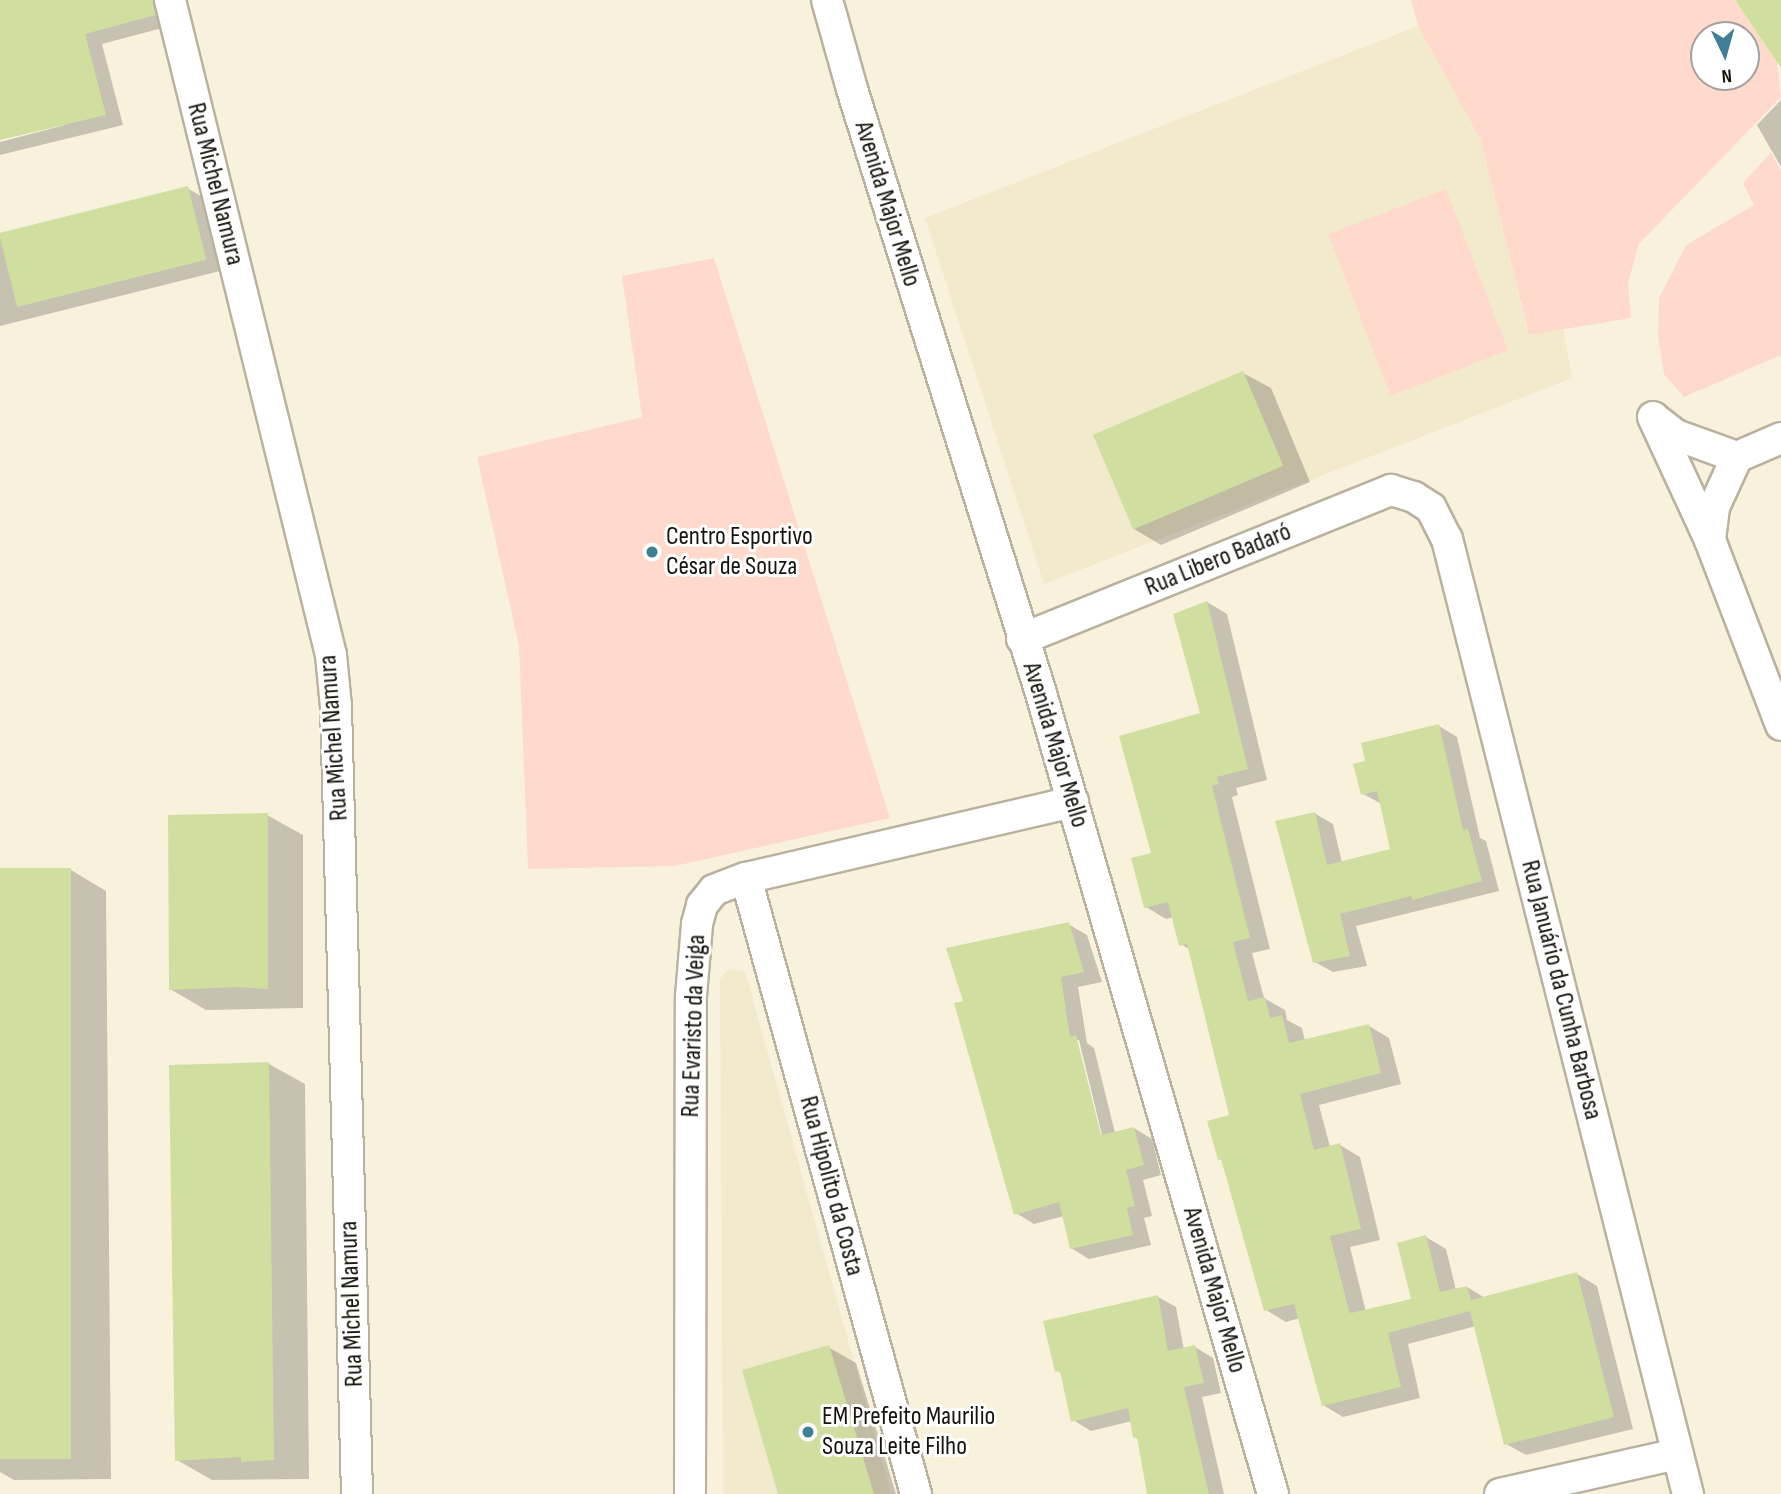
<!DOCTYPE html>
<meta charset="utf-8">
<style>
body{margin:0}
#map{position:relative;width:1781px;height:1494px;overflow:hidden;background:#f8f2dd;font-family:"Sofia Sans Condensed",sans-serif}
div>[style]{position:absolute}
.built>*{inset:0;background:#f2eacd}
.green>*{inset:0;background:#ffdacc;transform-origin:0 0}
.shadow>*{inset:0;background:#0003}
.building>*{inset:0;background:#d0dfa0;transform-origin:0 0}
.roads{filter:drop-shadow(2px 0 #b8b29e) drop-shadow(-2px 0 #b8b29e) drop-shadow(0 2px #b8b29e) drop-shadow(0 -2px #b8b29e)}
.street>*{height:30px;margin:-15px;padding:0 15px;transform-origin:15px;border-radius:15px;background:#fff}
.dots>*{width:19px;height:19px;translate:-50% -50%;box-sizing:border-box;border:4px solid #fff;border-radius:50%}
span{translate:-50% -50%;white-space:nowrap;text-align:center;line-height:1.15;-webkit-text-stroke:6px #fff;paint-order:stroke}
.street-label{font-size:26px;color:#16140d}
.poi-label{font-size:26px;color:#16140d}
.left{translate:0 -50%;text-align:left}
.north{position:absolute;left:1690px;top:21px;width:70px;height:70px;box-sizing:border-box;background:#fff;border:2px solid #a2a19e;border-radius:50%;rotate:175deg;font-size:19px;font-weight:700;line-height:28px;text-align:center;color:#16140d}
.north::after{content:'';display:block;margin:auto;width:24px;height:32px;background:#3f7e93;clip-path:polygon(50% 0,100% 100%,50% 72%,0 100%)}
</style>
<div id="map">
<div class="built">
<div style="clip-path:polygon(1418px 26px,1480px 139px,1528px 334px,1563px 327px,1572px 378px,1044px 584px,925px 218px)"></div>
<div style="clip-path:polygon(728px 970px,745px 971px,891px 1494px,723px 1494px,720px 979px)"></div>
</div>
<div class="green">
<div style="clip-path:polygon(evenodd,1411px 0,1735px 0,1777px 62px,1781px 97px,1639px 244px,1628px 283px,1631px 318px,1529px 335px,1480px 139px,1418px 26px,1411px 0,1704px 35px,1746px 35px,1746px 77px,1704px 77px,1704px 35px)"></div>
<div style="clip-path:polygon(1771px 152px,1781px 171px,1781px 355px,1684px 397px,1664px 374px,1658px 337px,1659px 298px,1686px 245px,1754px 205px,1743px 183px)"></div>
<div style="left:1446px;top:189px;width:173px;height:126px;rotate:69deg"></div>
<div style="clip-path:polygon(714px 258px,890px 818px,675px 866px,528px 869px,519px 646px,477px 457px,642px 417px,622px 276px)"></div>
</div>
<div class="shadow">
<div style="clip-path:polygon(0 0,159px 0,166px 27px,102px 44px,123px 125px,0 155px,0 142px,65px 125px,64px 122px,0 139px)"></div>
<div style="clip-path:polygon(1781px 100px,1781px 167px,1757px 125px)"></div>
<div style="clip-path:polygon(187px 188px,206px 199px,224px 270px,0 326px,0 236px)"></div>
<div style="clip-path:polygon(1243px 373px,1271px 388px,1310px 482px,1161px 545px,1134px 529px)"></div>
<div style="clip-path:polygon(1207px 602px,1227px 614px,1267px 780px,1236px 788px,1238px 795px,1232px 797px,1270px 949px,1252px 953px,1264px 998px,1285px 1010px,1287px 1020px,1302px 1028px,1305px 1041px,1369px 1026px,1389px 1038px,1401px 1084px,1319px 1105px,1330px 1147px,1340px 1145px,1360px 1157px,1380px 1240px,1350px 1247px,1366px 1312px,1413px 1300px,1426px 1237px,1446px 1249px,1456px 1290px,1467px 1287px,1485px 1298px,1577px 1274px,1597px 1286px,1633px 1429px,1526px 1455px,1506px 1444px,1476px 1326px,1408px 1344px,1420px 1398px,1343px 1417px,1323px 1405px,1300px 1318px,1286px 1322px,1266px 1310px,1224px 1161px,1219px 1159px,1231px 1116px,1190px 950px,1181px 944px,1174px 917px,1166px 919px,1146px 907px,1153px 854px,1202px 714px)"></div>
<div style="clip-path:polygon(1439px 726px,1457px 737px,1480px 838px,1486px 841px,1499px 891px,1356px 926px,1367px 966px,1333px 972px,1315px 962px,1314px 813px,1333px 824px,1342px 863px,1392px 850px,1382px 804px,1363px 794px,1368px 762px)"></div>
<div style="clip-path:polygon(267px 815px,303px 835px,303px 1008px,206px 1010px,170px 989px)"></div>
<div style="clip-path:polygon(71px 870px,106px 891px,111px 1479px,14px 1480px,0 1472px,0 871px)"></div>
<div style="clip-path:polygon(evenodd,1068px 924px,1087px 935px,1102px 982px,1078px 987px,1087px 1043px,1094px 1048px,1115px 1133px,1134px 1128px,1152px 1139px,1161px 1175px,1143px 1180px,1152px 1216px,1144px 1218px,1151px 1245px,1089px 1259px,1071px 1248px,1064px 1216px,1034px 1224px,1016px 1213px,965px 1002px,1068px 924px,1076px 1040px,1079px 1040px,1104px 1143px,1101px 1144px,1076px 1040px)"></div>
<div style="clip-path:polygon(269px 1064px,305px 1084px,309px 1479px,212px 1480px,177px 1460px)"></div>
<div style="clip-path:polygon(1158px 1297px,1176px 1307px,1184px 1350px,1195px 1347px,1213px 1358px,1221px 1393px,1202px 1397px,1224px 1494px,1149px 1494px,1139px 1439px,1135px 1437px,1132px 1421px,1091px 1431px,1073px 1420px,1063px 1374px,1057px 1370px)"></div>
<div style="clip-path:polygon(828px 1347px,856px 1363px,896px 1494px,780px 1494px)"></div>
</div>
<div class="building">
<div style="clip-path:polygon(0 0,153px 0,156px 15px,85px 34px,106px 115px,0 140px)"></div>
<div style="clip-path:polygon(1735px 0,1781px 0,1781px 68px)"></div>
<div style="left:188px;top:186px;width:76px;height:195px;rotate:76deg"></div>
<div style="left:1243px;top:371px;width:103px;height:163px;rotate:67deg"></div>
<div style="clip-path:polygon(1207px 601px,1248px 769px,1217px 777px,1219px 784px,1212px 786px,1250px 938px,1233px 942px,1248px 1001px,1265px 997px,1270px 1018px,1282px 1015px,1289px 1043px,1369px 1024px,1381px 1073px,1300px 1094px,1314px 1150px,1340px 1143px,1361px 1229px,1330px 1236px,1349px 1311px,1351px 1313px,1411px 1299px,1397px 1243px,1426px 1235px,1440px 1292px,1467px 1286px,1471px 1300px,1577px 1272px,1614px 1417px,1504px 1445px,1470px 1311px,1388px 1333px,1401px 1387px,1322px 1406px,1294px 1304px,1264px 1311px,1221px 1159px,1218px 1160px,1207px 1121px,1229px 1115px,1187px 944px,1179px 946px,1168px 902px,1144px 908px,1131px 858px,1151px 853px,1119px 736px,1200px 713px,1173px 614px)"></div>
<div style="clip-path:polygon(1439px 724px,1463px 830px,1468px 829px,1482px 881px,1412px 900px,1411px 896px,1340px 914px,1350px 956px,1313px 963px,1275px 821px,1315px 812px,1327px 865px,1390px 849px,1377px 791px,1361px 795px,1353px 764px,1365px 761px,1361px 743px)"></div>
<div style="clip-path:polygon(268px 813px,268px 989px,235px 987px,169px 990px,168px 815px)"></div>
<div style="left:71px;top:868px;width:591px;height:71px;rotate:90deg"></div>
<div style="clip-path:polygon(1069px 922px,1084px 972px,1061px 977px,1070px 1037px,1076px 1035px,1101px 1135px,1134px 1127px,1144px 1165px,1126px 1170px,1135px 1206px,1127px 1208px,1133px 1235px,1070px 1249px,1059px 1202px,1014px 1215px,954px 1003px,963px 1001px,946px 948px)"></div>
<div style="clip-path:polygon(269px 1062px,274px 1460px,241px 1462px,241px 1457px,175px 1461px,169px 1065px)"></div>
<div style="clip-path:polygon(1158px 1295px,1168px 1351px,1195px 1345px,1204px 1383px,1184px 1387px,1209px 1494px,1147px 1494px,1137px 1437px,1133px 1438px,1128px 1408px,1071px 1422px,1060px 1371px,1055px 1372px,1043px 1321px)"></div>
<div style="clip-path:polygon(829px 1345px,874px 1494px,778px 1494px,742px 1370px)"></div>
</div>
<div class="roads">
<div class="street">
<div style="left:170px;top:0;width:674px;rotate:76.19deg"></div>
<div style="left:331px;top:655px;width:52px;rotate:84.5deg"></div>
<div style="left:336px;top:707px;width:787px;rotate:88.47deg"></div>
<div style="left:827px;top:0;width:92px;rotate:74.3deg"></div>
<div style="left:852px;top:89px;width:630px;rotate:72.63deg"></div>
<div style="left:1040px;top:690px;width:837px;rotate:73.84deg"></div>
<div style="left:1653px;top:417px;width:136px;rotate:65.1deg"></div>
<div style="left:1710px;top:540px;width:198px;rotate:69deg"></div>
<div style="left:1654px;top:418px;width:28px;rotate:38deg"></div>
<div style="left:1676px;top:435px;width:65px;rotate:19.8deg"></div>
<div style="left:1710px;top:540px;width:33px;rotate:-83deg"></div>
<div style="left:1714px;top:507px;width:55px;rotate:-65.3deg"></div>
<div style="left:1737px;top:457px;width:48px;rotate:-23.4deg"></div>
<div style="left:1022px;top:639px;width:398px;rotate:-22deg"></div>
<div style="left:1391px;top:490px;width:24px;rotate:17deg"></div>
<div style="left:1414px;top:497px;width:20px;rotate:33deg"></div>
<div style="left:1431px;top:508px;width:35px;rotate:63deg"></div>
<div style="left:1447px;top:539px;width:985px;rotate:75.84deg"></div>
<div style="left:746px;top:878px;width:639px;rotate:74.57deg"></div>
<div style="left:690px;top:1494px;width:498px;rotate:-89.9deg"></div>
<div style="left:691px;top:996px;width:72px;rotate:-85.2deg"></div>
<div style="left:697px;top:924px;width:20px;rotate:-75deg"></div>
<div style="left:702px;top:905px;width:19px;rotate:-51deg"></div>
<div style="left:714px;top:890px;width:34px;rotate:-21deg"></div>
<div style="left:746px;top:878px;width:336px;rotate:-13.1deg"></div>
<div style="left:1500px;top:1494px;width:182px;rotate:-12.7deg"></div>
</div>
</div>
<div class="dots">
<div style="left:652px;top:552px;background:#3f7e93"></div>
<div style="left:808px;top:1432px;background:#3f7e93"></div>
</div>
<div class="street-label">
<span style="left:215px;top:184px;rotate:76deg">Rua Michel Namura</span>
<span style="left:887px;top:204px;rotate:73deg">Avenida Major Mello</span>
<span style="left:1218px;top:560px;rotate:-22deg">Rua Libero Badaró</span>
<span style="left:334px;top:738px;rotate:-94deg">Rua Michel Namura</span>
<span style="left:1055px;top:745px;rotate:73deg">Avenida Major Mello</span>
<span style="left:1561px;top:990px;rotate:76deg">Rua Januário da Cunha Barbosa</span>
<span style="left:694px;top:1026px;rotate:-88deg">Rua Evaristo da Veiga</span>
<span style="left:831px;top:1186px;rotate:75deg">Rua Hipolito da Costa</span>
<span style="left:1214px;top:1290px;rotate:74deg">Avenida Major Mello</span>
<span style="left:352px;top:1304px;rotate:-92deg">Rua Michel Namura</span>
</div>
<div class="poi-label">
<span class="left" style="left:666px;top:552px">Centro Esportivo<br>César de Souza</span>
<span class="left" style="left:822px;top:1432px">EM Prefeito Maurilio<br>Souza Leite Filho</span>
</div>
<div class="north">N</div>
</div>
